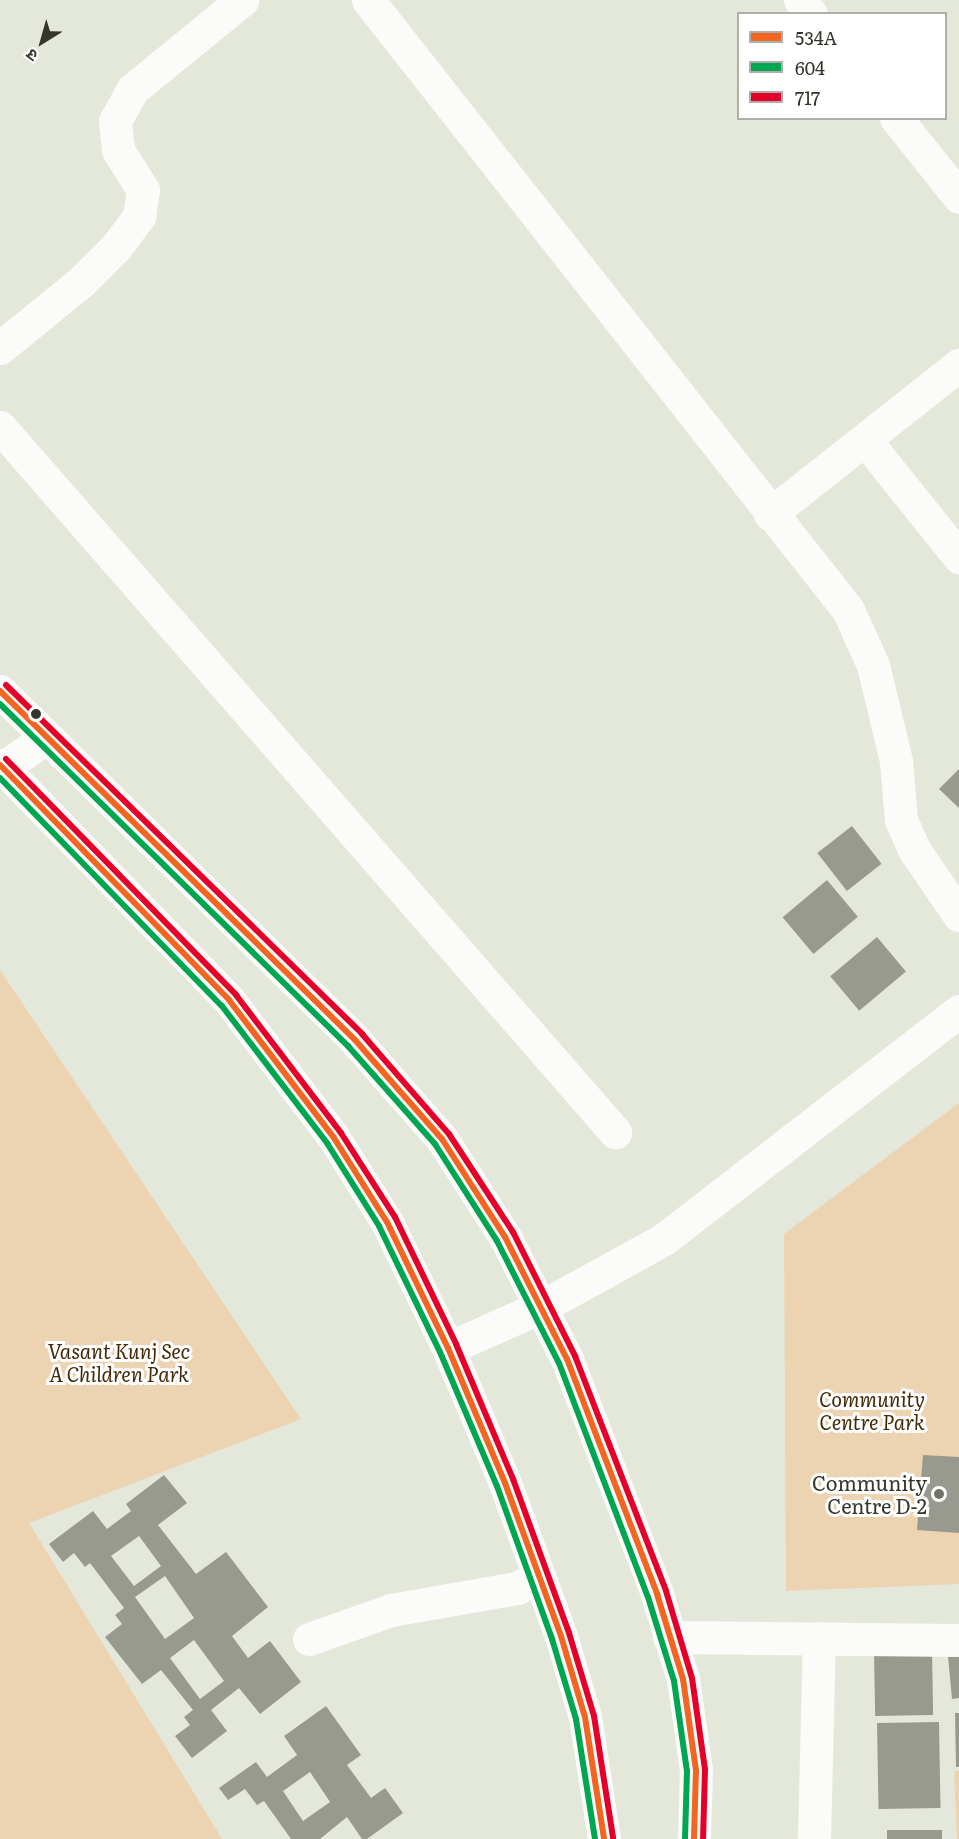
<!DOCTYPE html>
<meta charset="utf-8">
<style>
body{margin:0}
#map{position:relative;width:959px;height:1839px;overflow:hidden;background:#e4e8da;font-family:Literata,"Noto Sans Devanagari",serif}
div>[style]{position:absolute}
.green>*{inset:0;background:#ecd3b2}
.building>*{inset:0;background:#999a8f;transform-origin:0 0}
.minor>*{height:33px;margin:-16.5px;padding:0 16.5px;transform-origin:16.5px;border-radius:16.5px;background:#fbfcf9}
.major>*{height:33px;margin:-16.5px;padding:0 16.5px;transform-origin:16.5px;border-radius:16.5px;background:#fbfcf9}
.bus-1>*{height:6px;margin:-3px;padding:0 3px;transform-origin:3px;border-radius:3px;background:#f26522}
.bus-2>*{height:6px;margin:-3px;padding:0 3px;transform-origin:3px;border-radius:3px;background:#00a651}
.bus-3>*{height:6px;margin:-3px;padding:0 3px;transform-origin:3px;border-radius:3px;background:#e4002b}
.dots>*{width:16px;height:16px;translate:-50% -50%;box-sizing:border-box;border:3px solid #fff;border-radius:50%}
span{translate:-50% -50%;white-space:nowrap;text-align:center;line-height:1.15;-webkit-text-stroke:6px #fff;paint-order:stroke}
.park-label{font-size:20px;color:#462a07;font-style:italic}
.poi-label{font-size:20px;color:#34362c}
.right{translate:-100% -50%;text-align:right}
.legend{position:absolute;left:737px;top:12px;width:210px;height:108px;box-sizing:border-box;background:#fff;border:2px solid #aeafab;margin:0;padding:8px 10px;list-style:none;font-size:18px;color:#34362c}
.legend li{display:flex;align-items:center;gap:12px;height:30px}
.legend b{width:30px;border:2px solid #aeafab}
.north{position:absolute;left:12px;top:12px;width:60px;height:60px;-webkit-text-stroke:4px #fff;paint-order:stroke;rotate:217deg;font-size:16px;font-weight:700;line-height:24px;text-align:center;color:#34362c}
.north::after{content:'';display:block;margin:auto;width:21px;height:27px;background:#34362c;clip-path:polygon(50% 0,100% 100%,50% 72%,0 100%)}
</style>
<div id="map">
<div class="green">
<div style="clip-path:polygon(0 970px,301px 1419px,29px 1523px,222px 1839px,0 1839px)"></div>
<div style="clip-path:polygon(959px 1103px,959px 1584px,786px 1591px,784px 1234px)"></div>
<div style="clip-path:polygon(954px 1771px,959px 1771px,959px 1839px,957px 1839px)"></div>
</div>
<div class="building">
<div style="clip-path:polygon(959px 769px,959px 808px,939px 789px)"></div>
<div style="left:852px;top:826px;width:48px;height:44px;rotate:52deg"></div>
<div style="left:827px;top:880px;width:48px;height:58px;rotate:50deg"></div>
<div style="left:877px;top:937px;width:45px;height:61px;rotate:50deg"></div>
<div style="clip-path:polygon(923px 1455px,959px 1457px,959px 1533px,917px 1530px)"></div>
<div style="clip-path:polygon(evenodd,164px 1475px,187px 1503px,158px 1525px,196px 1574px,226px 1552px,268px 1607px,232px 1636px,248px 1658px,270px 1641px,301px 1682px,260px 1714px,239px 1688px,211px 1710px,227px 1731px,192px 1758px,175px 1736px,190px 1725px,184px 1717px,193px 1710px,161px 1670px,142px 1684px,105px 1637px,122px 1624px,115px 1615px,124px 1608px,90px 1563px,85px 1567px,74px 1553px,63px 1562px,49px 1544px,93px 1511px,107px 1529px,131px 1511px,126px 1504px,164px 1475px,139px 1536px,161px 1566px,134px 1586px,111px 1556px,139px 1536px,164px 1475px,165px 1576px,194px 1618px,165px 1639px,135px 1597px,165px 1576px,164px 1475px,194px 1640px,224px 1681px,200px 1699px,170px 1658px,194px 1640px)"></div>
<div style="left:932px;top:1650px;width:65px;height:58px;rotate:89deg"></div>
<div style="clip-path:polygon(948px 1656px,959px 1656px,959px 1698px,952px 1699px)"></div>
<div style="clip-path:polygon(evenodd,326px 1706px,361px 1755px,347px 1765px,371px 1798px,385px 1788px,403px 1813px,367px 1839px,362px 1839px,347px 1817px,320px 1839px,291px 1839px,264px 1801px,257px 1805px,245px 1789px,228px 1800px,219px 1788px,256px 1762px,267px 1777px,297px 1755px,284px 1736px,326px 1706px,310px 1772px,330px 1802px,303px 1821px,283px 1791px,310px 1772px)"></div>
<div style="clip-path:polygon(955px 1713px,959px 1713px,959px 1767px,956px 1767px)"></div>
<div style="left:939px;top:1722px;width:86px;height:62px;rotate:89deg"></div>
<div style="left:887px;top:1830px;width:55px;height:9px"></div>
</div>
<div class="minor">
<div style="left:368px;top:0;width:776px;rotate:51.8deg"></div>
<div style="left:848px;top:610px;width:60px;rotate:65.6deg"></div>
<div style="left:873px;top:665px;width:99px;rotate:76.5deg"></div>
<div style="left:896px;top:761px;width:59px;rotate:85.2deg"></div>
<div style="left:901px;top:820px;width:34px;rotate:66deg"></div>
<div style="left:915px;top:851px;width:78px;rotate:55.5deg"></div>
<div style="left:800px;top:0;width:18px;rotate:52deg"></div>
<div style="left:896px;top:118px;width:101px;rotate:51.4deg"></div>
<div style="left:0;top:348px;width:104px;rotate:-39.2deg"></div>
<div style="left:81px;top:282px;width:49px;rotate:-45deg"></div>
<div style="left:116px;top:247px;width:39px;rotate:-53deg"></div>
<div style="left:139px;top:216px;width:26px;rotate:-81deg"></div>
<div style="left:143px;top:190px;width:47px;rotate:-122deg"></div>
<div style="left:118px;top:150px;width:29px;rotate:-96deg"></div>
<div style="left:115px;top:121px;width:37px;rotate:-61deg"></div>
<div style="left:133px;top:89px;width:141px;rotate:-39.2deg"></div>
<div style="left:0;top:427px;width:936px;rotate:48.9deg"></div>
<div style="left:866px;top:441px;width:149px;rotate:51.3deg"></div>
<div style="left:770px;top:514px;width:241px;rotate:-38.3deg"></div>
<div style="left:0;top:770px;width:57px;rotate:-35.1deg"></div>
<div style="left:448px;top:1348px;width:102px;rotate:-23.8deg"></div>
<div style="left:541px;top:1307px;width:141px;rotate:-28.9deg"></div>
<div style="left:664px;top:1239px;width:373px;rotate:-37.7deg"></div>
<div style="left:669px;top:1637px;width:290px;rotate:0.6deg"></div>
<div style="left:309px;top:1639px;width:87px;rotate:-19.5deg"></div>
<div style="left:391px;top:1610px;width:128px;rotate:-9.9deg"></div>
<div style="left:517px;top:1588px;width:25px;rotate:-29deg"></div>
<div style="left:814px;top:1839px;width:201px;rotate:-88.6deg"></div>
</div>
<div class="major">
<div style="left:0;top:691px;width:498px;rotate:44.5deg"></div>
<div style="left:355px;top:1040px;width:132px;rotate:48.7deg"></div>
<div style="left:442px;top:1139px;width:117px;rotate:57.3deg"></div>
<div style="left:505px;top:1237px;width:137px;rotate:63.1deg"></div>
<div style="left:567px;top:1359px;width:252px;rotate:69deg"></div>
<div style="left:657px;top:1594px;width:89px;rotate:73deg"></div>
<div style="left:683px;top:1679px;width:92px;rotate:81.9deg"></div>
<div style="left:696px;top:1770px;width:69px;rotate:91.7deg"></div>
<div style="left:0;top:765px;width:328px;rotate:45.7deg"></div>
<div style="left:229px;top:1000px;width:173px;rotate:52.7deg"></div>
<div style="left:334px;top:1138px;width:99px;rotate:57.8deg"></div>
<div style="left:387px;top:1222px;width:140px;rotate:64.2deg"></div>
<div style="left:448px;top:1348px;width:147px;rotate:67.1deg"></div>
<div style="left:505px;top:1483px;width:163px;rotate:69.9deg"></div>
<div style="left:561px;top:1636px;width:84px;rotate:73.5deg"></div>
<div style="left:585px;top:1717px;width:123px;rotate:81.1deg"></div>
</div>
<div class="bus-1">
<div style="left:0;top:691px;width:498px;rotate:44.5deg"></div>
<div style="left:355px;top:1040px;width:132px;rotate:48.7deg"></div>
<div style="left:442px;top:1139px;width:117px;rotate:57.3deg"></div>
<div style="left:505px;top:1237px;width:137px;rotate:63.1deg"></div>
<div style="left:567px;top:1359px;width:252px;rotate:69deg"></div>
<div style="left:657px;top:1594px;width:89px;rotate:73deg"></div>
<div style="left:683px;top:1679px;width:92px;rotate:81.9deg"></div>
<div style="left:696px;top:1770px;width:69px;rotate:91.7deg"></div>
<div style="left:0;top:765px;width:328px;rotate:45.7deg"></div>
<div style="left:229px;top:1000px;width:173px;rotate:52.7deg"></div>
<div style="left:334px;top:1138px;width:99px;rotate:57.8deg"></div>
<div style="left:387px;top:1222px;width:140px;rotate:64.2deg"></div>
<div style="left:448px;top:1348px;width:147px;rotate:67.1deg"></div>
<div style="left:505px;top:1483px;width:163px;rotate:69.9deg"></div>
<div style="left:561px;top:1636px;width:84px;rotate:73.5deg"></div>
<div style="left:585px;top:1717px;width:123px;rotate:81.1deg"></div>
</div>
<div class="bus-2">
<div style="left:0;top:704px;width:488px;rotate:44.5deg"></div>
<div style="left:348px;top:1046px;width:131px;rotate:48.4deg"></div>
<div style="left:435px;top:1144px;width:115px;rotate:57.4deg"></div>
<div style="left:497px;top:1241px;width:137px;rotate:63.1deg"></div>
<div style="left:559px;top:1363px;width:250px;rotate:69.2deg"></div>
<div style="left:648px;top:1597px;width:88px;rotate:72.8deg"></div>
<div style="left:674px;top:1681px;width:91px;rotate:81.8deg"></div>
<div style="left:687px;top:1771px;width:68px;rotate:91.7deg"></div>
<div style="left:0;top:778px;width:318px;rotate:45.8deg"></div>
<div style="left:222px;top:1006px;width:173px;rotate:52.5deg"></div>
<div style="left:327px;top:1143px;width:98px;rotate:57.9deg"></div>
<div style="left:379px;top:1226px;width:140px;rotate:64.2deg"></div>
<div style="left:440px;top:1352px;width:146px;rotate:67deg"></div>
<div style="left:497px;top:1486px;width:163px;rotate:70.2deg"></div>
<div style="left:552px;top:1639px;width:84px;rotate:73.3deg"></div>
<div style="left:576px;top:1719px;width:121px;rotate:81deg"></div>
</div>
<div class="bus-3">
<div style="left:6px;top:685px;width:499px;rotate:44.4deg"></div>
<div style="left:362px;top:1034px;width:133px;rotate:49deg"></div>
<div style="left:449px;top:1134px;width:117px;rotate:56.9deg"></div>
<div style="left:513px;top:1232px;width:139px;rotate:63.4deg"></div>
<div style="left:575px;top:1356px;width:252px;rotate:68.8deg"></div>
<div style="left:666px;top:1591px;width:91px;rotate:73.4deg"></div>
<div style="left:692px;top:1678px;width:92px;rotate:81.9deg"></div>
<div style="left:705px;top:1769px;width:70px;rotate:91.6deg"></div>
<div style="left:6px;top:759px;width:330px;rotate:45.7deg"></div>
<div style="left:236px;top:995px;width:173px;rotate:52.7deg"></div>
<div style="left:341px;top:1133px;width:100px;rotate:57.3deg"></div>
<div style="left:395px;top:1217px;width:141px;rotate:64.3deg"></div>
<div style="left:456px;top:1344px;width:147px;rotate:67.1deg"></div>
<div style="left:513px;top:1479px;width:164px;rotate:70deg"></div>
<div style="left:569px;top:1633px;width:87px;rotate:73.2deg"></div>
<div style="left:594px;top:1716px;width:123px;rotate:81.1deg"></div>
</div>
<div class="dots">
<div style="left:36px;top:714px;background:#34362c"></div>
<div style="left:939px;top:1494px;background:#727469"></div>
</div>
<div class="park-label">
<span style="left:119px;top:1362px">Vasant Kunj Sec<br>A Children Park</span>
<span style="left:872px;top:1410px">Community<br>Centre Park</span>
</div>
<div class="poi-label">
<span class="right" style="left:927px;top:1494px">Community<br>Centre D-2</span>
</div>
<ul class="legend">
<li><b style="height:8px;background:#f26522"></b>534A</li>
<li><b style="height:8px;background:#00a651"></b>604</li>
<li><b style="height:8px;background:#e4002b"></b>717</li>
</ul>
<div class="north">उ</div>
</div>
